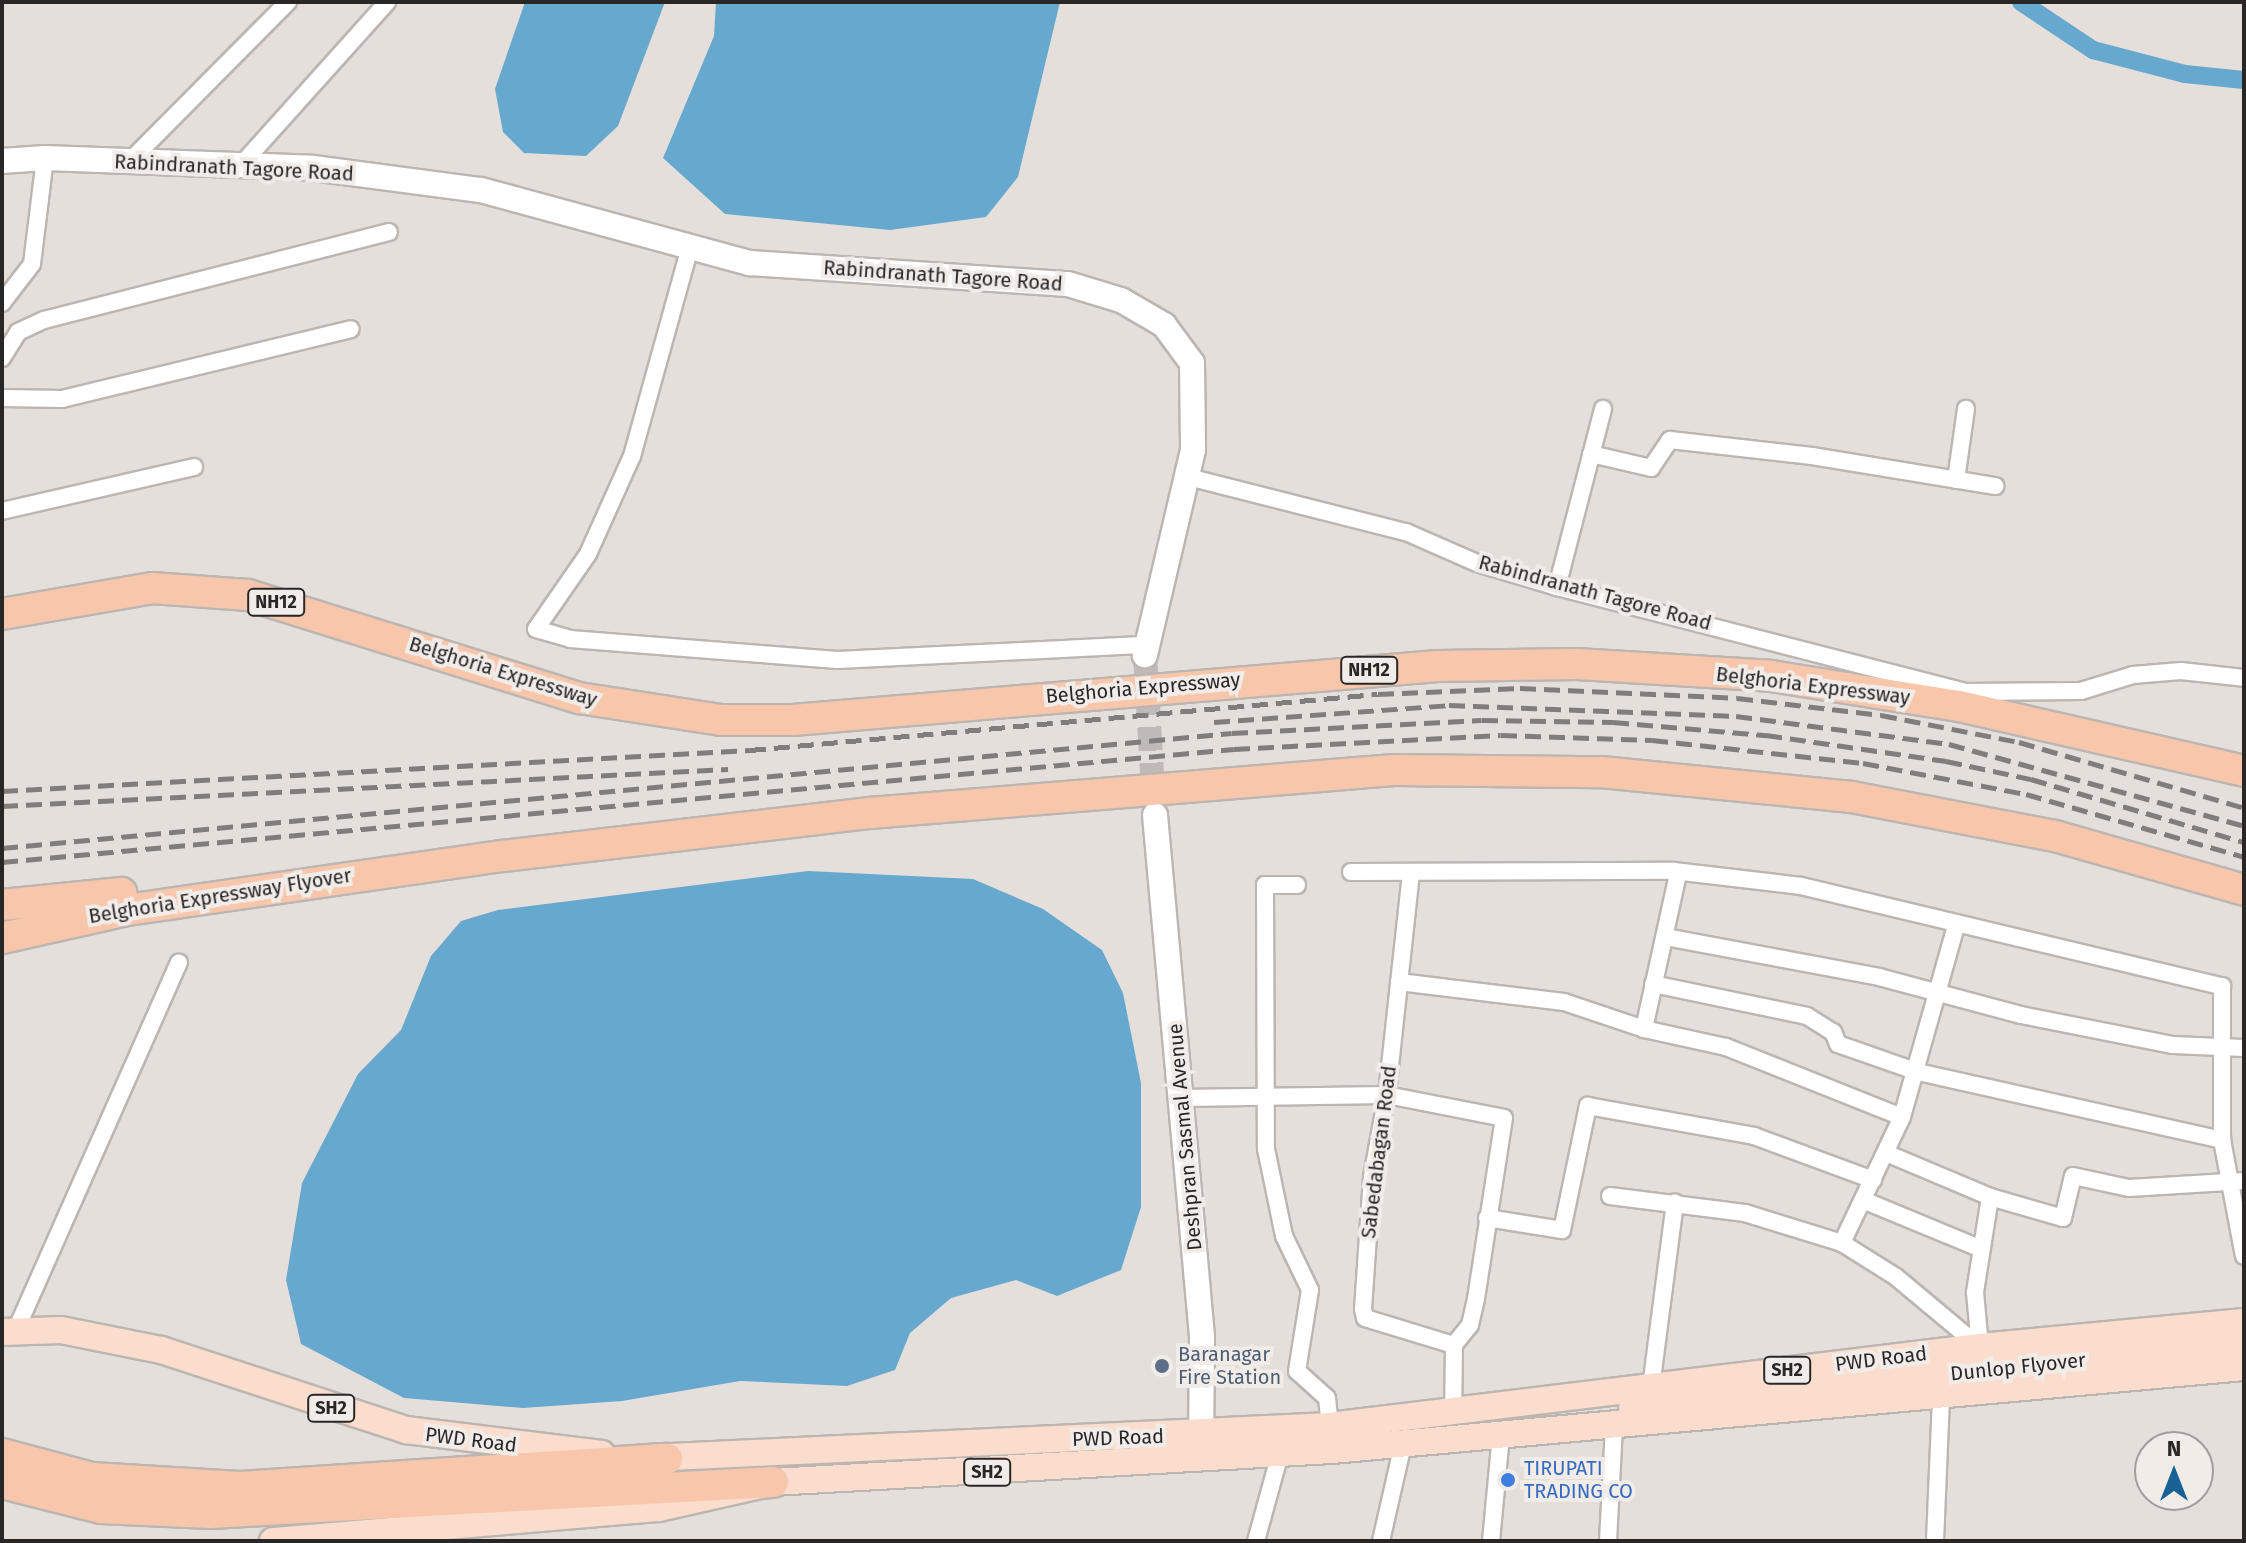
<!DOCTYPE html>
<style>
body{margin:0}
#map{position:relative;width:2246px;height:1543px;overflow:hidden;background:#e5dfdb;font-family:"Fira Sans",sans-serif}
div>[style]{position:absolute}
.water>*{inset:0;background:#67a9ce}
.canal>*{height:18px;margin:-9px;padding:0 9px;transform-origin:9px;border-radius:9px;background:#67a9ce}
.secondary-tunnel>*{height:24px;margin-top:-12px;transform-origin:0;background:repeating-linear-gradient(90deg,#bfbab7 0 24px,transparent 0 36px)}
.roads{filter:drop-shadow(2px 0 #bcb6b3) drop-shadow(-2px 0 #bcb6b3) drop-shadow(0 2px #bcb6b3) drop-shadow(0 -2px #bcb6b3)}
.street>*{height:16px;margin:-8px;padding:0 8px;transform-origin:8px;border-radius:8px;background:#fff}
.secondary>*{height:24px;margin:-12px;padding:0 12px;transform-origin:12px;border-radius:12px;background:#fff}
.primary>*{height:26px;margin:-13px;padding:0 13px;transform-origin:13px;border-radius:13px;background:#fbddcd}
.highway>*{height:30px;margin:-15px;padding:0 15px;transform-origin:15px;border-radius:15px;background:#f8c7ab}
.rail>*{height:5px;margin-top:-2.5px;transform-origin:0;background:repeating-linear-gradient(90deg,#817d7b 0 16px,transparent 0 24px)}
.dots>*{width:22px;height:22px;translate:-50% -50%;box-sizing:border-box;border:4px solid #f2ece9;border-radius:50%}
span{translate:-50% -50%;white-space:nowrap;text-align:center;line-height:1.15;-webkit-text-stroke:8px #f2ece9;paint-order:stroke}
.shield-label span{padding:2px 6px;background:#f2ece9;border:2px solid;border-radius:6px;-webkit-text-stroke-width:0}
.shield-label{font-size:18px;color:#292726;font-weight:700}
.street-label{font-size:20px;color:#292726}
.service-label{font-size:20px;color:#4e5e75}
.left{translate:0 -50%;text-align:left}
.shop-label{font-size:20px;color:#366cbe}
.frame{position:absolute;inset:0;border:4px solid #292726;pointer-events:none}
.north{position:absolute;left:2134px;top:1431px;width:80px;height:80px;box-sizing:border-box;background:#f2ece9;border:2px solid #a29d9b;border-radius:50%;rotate:0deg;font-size:22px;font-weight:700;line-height:32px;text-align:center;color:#292726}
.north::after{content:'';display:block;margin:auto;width:28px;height:36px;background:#186195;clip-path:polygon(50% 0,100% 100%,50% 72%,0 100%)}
</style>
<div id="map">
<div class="water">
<div style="clip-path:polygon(525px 2px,665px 2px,618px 126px,586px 156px,524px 153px,503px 132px,495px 89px)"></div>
<div style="clip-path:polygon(716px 2px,1060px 2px,1018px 177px,986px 217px,890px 230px,725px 214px,663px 158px,714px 36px)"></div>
<div style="clip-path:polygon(808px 871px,973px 879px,1043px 909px,1102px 950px,1123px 993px,1141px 1083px,1141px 1207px,1121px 1270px,1057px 1296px,1016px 1280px,951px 1298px,910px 1333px,895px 1370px,847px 1386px,740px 1381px,622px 1401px,523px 1408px,404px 1398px,301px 1344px,286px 1280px,302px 1183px,358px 1074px,401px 1030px,431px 956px,461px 921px,498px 910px)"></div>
</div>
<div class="canal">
<div style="left:2021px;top:2px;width:87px;rotate:33.7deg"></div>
<div style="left:2093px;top:50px;width:95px;rotate:14.6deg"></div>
<div style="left:2185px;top:74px;width:59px;rotate:5.8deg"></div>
</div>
<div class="secondary-tunnel">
<div style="left:1145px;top:655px;width:150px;rotate:86.6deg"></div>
</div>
<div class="roads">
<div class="street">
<div style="left:129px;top:162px;width:226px;rotate:-45.2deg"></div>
<div style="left:241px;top:165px;width:219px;rotate:-48.1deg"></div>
<div style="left:690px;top:247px;width:217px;rotate:105.5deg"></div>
<div style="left:632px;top:456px;width:107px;rotate:114.2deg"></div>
<div style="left:588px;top:554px;width:91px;rotate:124.7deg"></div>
<div style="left:536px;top:629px;width:35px;rotate:16deg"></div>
<div style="left:570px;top:639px;width:268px;rotate:4.5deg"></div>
<div style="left:837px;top:660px;width:310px;rotate:-2.8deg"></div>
<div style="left:2px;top:303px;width:49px;rotate:-52.4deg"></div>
<div style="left:32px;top:264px;width:107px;rotate:-83deg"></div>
<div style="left:2px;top:358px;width:31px;rotate:-58deg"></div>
<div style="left:18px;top:332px;width:29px;rotate:-25deg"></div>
<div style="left:44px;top:320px;width:356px;rotate:-14.3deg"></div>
<div style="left:2px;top:398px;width:60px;rotate:1deg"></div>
<div style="left:62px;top:399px;width:297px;rotate:-13.6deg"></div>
<div style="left:1591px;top:454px;width:62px;rotate:13.1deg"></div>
<div style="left:1651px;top:468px;width:34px;rotate:-56deg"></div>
<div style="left:1670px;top:440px;width:143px;rotate:6.4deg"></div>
<div style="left:1812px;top:456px;width:186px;rotate:9.3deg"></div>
<div style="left:1188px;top:477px;width:225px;rotate:14.2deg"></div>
<div style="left:1406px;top:532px;width:77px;rotate:23.6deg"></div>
<div style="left:1477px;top:563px;width:84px;rotate:16.7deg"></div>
<div style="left:1557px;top:587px;width:421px;rotate:14.4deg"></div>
<div style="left:1965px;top:692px;width:116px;rotate:-0.5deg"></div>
<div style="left:2081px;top:691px;width:54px;rotate:-17.1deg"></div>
<div style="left:2133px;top:675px;width:48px;rotate:-4.8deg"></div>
<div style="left:2181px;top:671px;width:63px;rotate:6.3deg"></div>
<div style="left:1956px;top:480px;width:72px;rotate:-82deg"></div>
<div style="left:2px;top:511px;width:197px;rotate:-12.9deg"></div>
<div style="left:1557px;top:587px;width:184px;rotate:-75.5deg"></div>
<div style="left:1351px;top:872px;width:323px;rotate:-0.2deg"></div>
<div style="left:1674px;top:871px;width:128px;rotate:6.7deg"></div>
<div style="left:1801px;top:886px;width:433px;rotate:13.4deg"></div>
<div style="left:2222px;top:986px;width:154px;rotate:90deg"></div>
<div style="left:2222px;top:1140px;width:118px;rotate:79.3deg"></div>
<div style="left:1411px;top:873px;width:223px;rotate:96.2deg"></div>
<div style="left:1387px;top:1095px;width:83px;rotate:100.4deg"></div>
<div style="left:1372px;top:1177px;width:132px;rotate:93.9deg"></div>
<div style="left:1363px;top:1309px;width:9px;rotate:77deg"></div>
<div style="left:1365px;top:1318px;width:93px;rotate:16.9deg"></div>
<div style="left:1454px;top:1345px;width:69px;rotate:90.8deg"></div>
<div style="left:1678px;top:874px;width:159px;rotate:102.4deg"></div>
<div style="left:1644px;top:1029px;width:84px;rotate:12.4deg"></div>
<div style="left:1726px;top:1047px;width:189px;rotate:21.7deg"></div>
<div style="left:1297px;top:885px;width:32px;rotate:180deg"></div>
<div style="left:1265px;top:885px;width:264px;rotate:89.8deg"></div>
<div style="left:1266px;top:1149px;width:89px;rotate:78.3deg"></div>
<div style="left:1284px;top:1236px;width:60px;rotate:64.3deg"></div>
<div style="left:1310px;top:1290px;width:82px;rotate:99.1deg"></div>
<div style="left:1297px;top:1371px;width:40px;rotate:42deg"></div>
<div style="left:1327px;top:1398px;width:28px;rotate:84deg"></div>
<div style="left:1956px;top:926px;width:198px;rotate:105.8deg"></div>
<div style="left:1902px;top:1117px;width:140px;rotate:115.5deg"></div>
<div style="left:1842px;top:1243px;width:64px;rotate:32.2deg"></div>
<div style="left:1896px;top:1277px;width:109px;rotate:39.8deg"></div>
<div style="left:1666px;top:937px;width:217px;rotate:10.6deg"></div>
<div style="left:1879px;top:977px;width:147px;rotate:15deg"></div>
<div style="left:2021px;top:1015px;width:155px;rotate:11.2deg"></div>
<div style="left:2173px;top:1045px;width:71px;rotate:2.4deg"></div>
<div style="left:1399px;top:982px;width:166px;rotate:6.9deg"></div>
<div style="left:1564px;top:1002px;width:84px;rotate:18.6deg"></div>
<div style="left:1653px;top:984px;width:157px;rotate:11.7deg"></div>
<div style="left:1807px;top:1016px;width:31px;rotate:32deg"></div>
<div style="left:1833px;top:1032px;width:13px;rotate:67deg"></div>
<div style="left:1838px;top:1044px;width:85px;rotate:19.3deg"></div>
<div style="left:1918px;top:1072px;width:312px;rotate:12.6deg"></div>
<div style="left:1180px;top:1098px;width:207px;rotate:-0.8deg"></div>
<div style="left:1387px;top:1095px;width:119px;rotate:11.1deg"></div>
<div style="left:1504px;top:1118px;width:183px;rotate:98.8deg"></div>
<div style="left:1476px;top:1299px;width:27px;rotate:103deg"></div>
<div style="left:1470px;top:1325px;width:26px;rotate:129deg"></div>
<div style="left:1886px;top:1153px;width:113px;rotate:22.9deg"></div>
<div style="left:1990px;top:1197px;width:76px;rotate:16deg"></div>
<div style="left:2063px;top:1218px;width:43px;rotate:-76.6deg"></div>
<div style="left:2073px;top:1176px;width:57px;rotate:12.1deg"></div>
<div style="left:2129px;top:1188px;width:115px;rotate:-3.5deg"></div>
<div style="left:1610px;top:1196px;width:136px;rotate:7.2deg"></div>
<div style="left:1745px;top:1213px;width:102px;rotate:17.2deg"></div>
<div style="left:1863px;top:1200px;width:126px;rotate:22.5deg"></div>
<div style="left:1487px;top:1218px;width:76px;rotate:9.1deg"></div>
<div style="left:1562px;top:1230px;width:127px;rotate:-78.2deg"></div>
<div style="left:1588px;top:1106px;width:169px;rotate:10.2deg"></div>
<div style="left:1754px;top:1136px;width:127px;rotate:20.3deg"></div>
<div style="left:16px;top:1330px;width:402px;rotate:-66.1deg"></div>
<div style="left:1980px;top:1347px;width:55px;rotate:-95.2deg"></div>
<div style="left:1975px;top:1292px;width:96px;rotate:-81deg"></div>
<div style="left:1651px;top:1387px;width:186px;rotate:-82.6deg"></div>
<div style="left:1256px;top:1541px;width:90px;rotate:-74.6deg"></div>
<div style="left:1381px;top:1541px;width:99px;rotate:-77.2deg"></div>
<div style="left:1491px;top:1541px;width:106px;rotate:-84.6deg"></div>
<div style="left:1608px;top:1541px;width:116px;rotate:-87deg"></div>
<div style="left:1935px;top:1541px;width:145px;rotate:-87.6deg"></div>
</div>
<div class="secondary">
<div style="left:2px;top:161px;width:43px;rotate:-4deg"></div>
<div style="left:45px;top:158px;width:268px;rotate:2.1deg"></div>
<div style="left:313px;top:168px;width:169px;rotate:7.5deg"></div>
<div style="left:481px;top:190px;width:279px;rotate:15.2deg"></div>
<div style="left:750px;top:263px;width:319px;rotate:3.8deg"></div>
<div style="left:1068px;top:284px;width:55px;rotate:16.8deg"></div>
<div style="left:1121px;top:300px;width:50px;rotate:30.2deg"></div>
<div style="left:1164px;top:325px;width:47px;rotate:53.6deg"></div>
<div style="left:1192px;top:363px;width:87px;rotate:89.3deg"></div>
<div style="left:1193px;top:450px;width:211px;rotate:103.2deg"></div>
<div style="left:1155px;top:815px;width:523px;rotate:84.85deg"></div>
<div style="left:1202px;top:1336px;width:115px;rotate:90.5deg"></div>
</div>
<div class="primary">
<div style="left:2px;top:1332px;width:59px;rotate:-1.9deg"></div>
<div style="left:61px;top:1330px;width:102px;rotate:11.3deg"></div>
<div style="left:161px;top:1350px;width:258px;rotate:18.1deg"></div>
<div style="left:406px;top:1430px;width:197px;rotate:7deg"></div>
<div style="left:1632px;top:1408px;width:616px;rotate:-6.16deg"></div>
<div style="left:649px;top:1458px;width:682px;rotate:-2.69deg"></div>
<div style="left:1330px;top:1426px;width:655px;rotate:-6.93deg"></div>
<div style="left:1980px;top:1347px;width:265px;rotate:-5.4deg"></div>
<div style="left:273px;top:1541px;width:387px;rotate:-4.9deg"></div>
<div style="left:659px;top:1508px;width:117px;rotate:-12.8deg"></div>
<div style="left:773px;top:1482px;width:560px;rotate:-3.28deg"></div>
<div style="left:1332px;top:1450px;width:916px;rotate:-5.2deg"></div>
</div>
<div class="highway">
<div style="left:2px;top:614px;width:152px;rotate:-9.8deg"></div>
<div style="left:152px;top:588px;width:96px;rotate:4.2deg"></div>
<div style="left:248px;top:595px;width:347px;rotate:17.3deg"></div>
<div style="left:579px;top:698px;width:144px;rotate:8.8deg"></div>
<div style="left:721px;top:720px;width:72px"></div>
<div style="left:793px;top:720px;width:647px;rotate:-4.79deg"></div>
<div style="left:1438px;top:666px;width:139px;rotate:-0.8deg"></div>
<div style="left:1577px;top:664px;width:194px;rotate:3.5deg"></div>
<div style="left:1771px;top:676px;width:190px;rotate:9.1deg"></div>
<div style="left:1959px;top:706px;width:292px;rotate:12.8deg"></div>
<div style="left:2px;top:905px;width:120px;rotate:-5.8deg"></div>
<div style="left:2px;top:938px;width:128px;rotate:-12.6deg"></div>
<div style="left:127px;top:910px;width:380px;rotate:-8.2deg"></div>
<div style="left:503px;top:856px;width:370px;rotate:-6.7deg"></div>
<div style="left:870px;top:813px;width:526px;rotate:-4.69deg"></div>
<div style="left:1394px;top:770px;width:207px;rotate:0.6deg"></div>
<div style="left:1601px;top:772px;width:252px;rotate:5.7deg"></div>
<div style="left:1852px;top:797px;width:207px;rotate:10.9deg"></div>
<div style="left:2055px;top:836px;width:197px;rotate:15.9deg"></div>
<div style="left:2px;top:1454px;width:93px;rotate:14.9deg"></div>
<div style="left:92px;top:1478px;width:148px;rotate:3.5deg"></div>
<div style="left:240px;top:1487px;width:428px;rotate:-3.8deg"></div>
<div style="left:2px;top:1483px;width:102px;rotate:14.2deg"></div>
<div style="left:101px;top:1508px;width:109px;rotate:2.6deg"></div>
<div style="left:210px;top:1513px;width:564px;rotate:-3.15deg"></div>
</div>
</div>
<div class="rail">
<div style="left:1214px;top:722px;width:236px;rotate:-4.1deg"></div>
<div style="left:1449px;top:705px;width:287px;rotate:2.2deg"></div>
<div style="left:1736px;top:716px;width:215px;rotate:7.5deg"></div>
<div style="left:1949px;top:744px;width:306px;rotate:15.5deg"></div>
<div style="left:2px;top:791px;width:749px;rotate:-3.14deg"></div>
<div style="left:750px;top:750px;width:630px;rotate:-5.1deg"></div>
<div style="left:1378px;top:694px;width:142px;rotate:-2.4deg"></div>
<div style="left:1520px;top:688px;width:217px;rotate:2.6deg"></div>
<div style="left:1737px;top:698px;width:145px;rotate:6.7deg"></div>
<div style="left:1881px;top:715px;width:141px;rotate:11.1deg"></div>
<div style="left:2019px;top:742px;width:234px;rotate:16.3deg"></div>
<div style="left:2px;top:806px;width:727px;rotate:-2.92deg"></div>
<div style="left:2px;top:848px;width:1235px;rotate:-5.34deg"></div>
<div style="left:1232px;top:733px;width:250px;rotate:-3deg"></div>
<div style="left:1482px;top:720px;width:131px;rotate:0.9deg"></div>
<div style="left:1613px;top:722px;width:154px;rotate:4.9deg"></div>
<div style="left:1766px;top:735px;width:182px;rotate:8.2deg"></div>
<div style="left:1946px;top:761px;width:87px;rotate:12deg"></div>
<div style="left:2031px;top:779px;width:222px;rotate:16.5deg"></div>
<div style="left:2px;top:862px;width:1237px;rotate:-5.24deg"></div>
<div style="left:1234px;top:749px;width:267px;rotate:-3deg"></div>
<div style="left:1501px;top:735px;width:151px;rotate:1.9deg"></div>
<div style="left:1652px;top:740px;width:212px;rotate:6.2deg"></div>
<div style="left:1863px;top:763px;width:166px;rotate:10.8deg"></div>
<div style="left:2026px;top:794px;width:227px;rotate:16.1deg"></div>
</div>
<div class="dots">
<div style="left:1162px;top:1366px;background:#5c6f8a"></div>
<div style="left:1508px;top:1480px;background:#3f7fe0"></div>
</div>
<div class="shield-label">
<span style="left:276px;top:602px">NH12</span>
<span style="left:1369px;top:670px">NH12</span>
<span style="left:1787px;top:1370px">SH2</span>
<span style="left:331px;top:1408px">SH2</span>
<span style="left:987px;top:1472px">SH2</span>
</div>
<div class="street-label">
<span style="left:234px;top:168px;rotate:3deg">Rabindranath Tagore Road</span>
<span style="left:943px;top:276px;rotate:4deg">Rabindranath Tagore Road</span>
<span style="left:1595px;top:593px;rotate:15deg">Rabindranath Tagore Road</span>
<span style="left:503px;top:672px;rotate:17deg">Belghoria Expressway</span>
<span style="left:1813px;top:686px;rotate:7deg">Belghoria Expressway</span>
<span style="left:1143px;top:688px;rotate:-5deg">Belghoria Expressway</span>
<span style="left:220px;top:896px;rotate:-9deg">Belghoria Expressway Flyover</span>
<span style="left:1185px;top:1137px;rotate:-95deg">Deshpran Sasmal Avenue</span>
<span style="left:1379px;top:1152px;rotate:-83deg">Sabedabagan Road</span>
<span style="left:1881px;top:1359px;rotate:-7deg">PWD Road</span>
<span style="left:2018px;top:1367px;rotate:-6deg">Dunlop Flyover</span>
<span style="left:1118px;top:1438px;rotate:-2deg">PWD Road</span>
<span style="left:471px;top:1440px;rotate:7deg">PWD Road</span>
</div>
<div class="service-label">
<span class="left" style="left:1178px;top:1366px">Baranagar<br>Fire Station</span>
</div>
<div class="shop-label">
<span class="left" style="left:1524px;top:1480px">TIRUPATI<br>TRADING CO</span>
</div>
<div class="frame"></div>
<div class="north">N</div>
</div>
